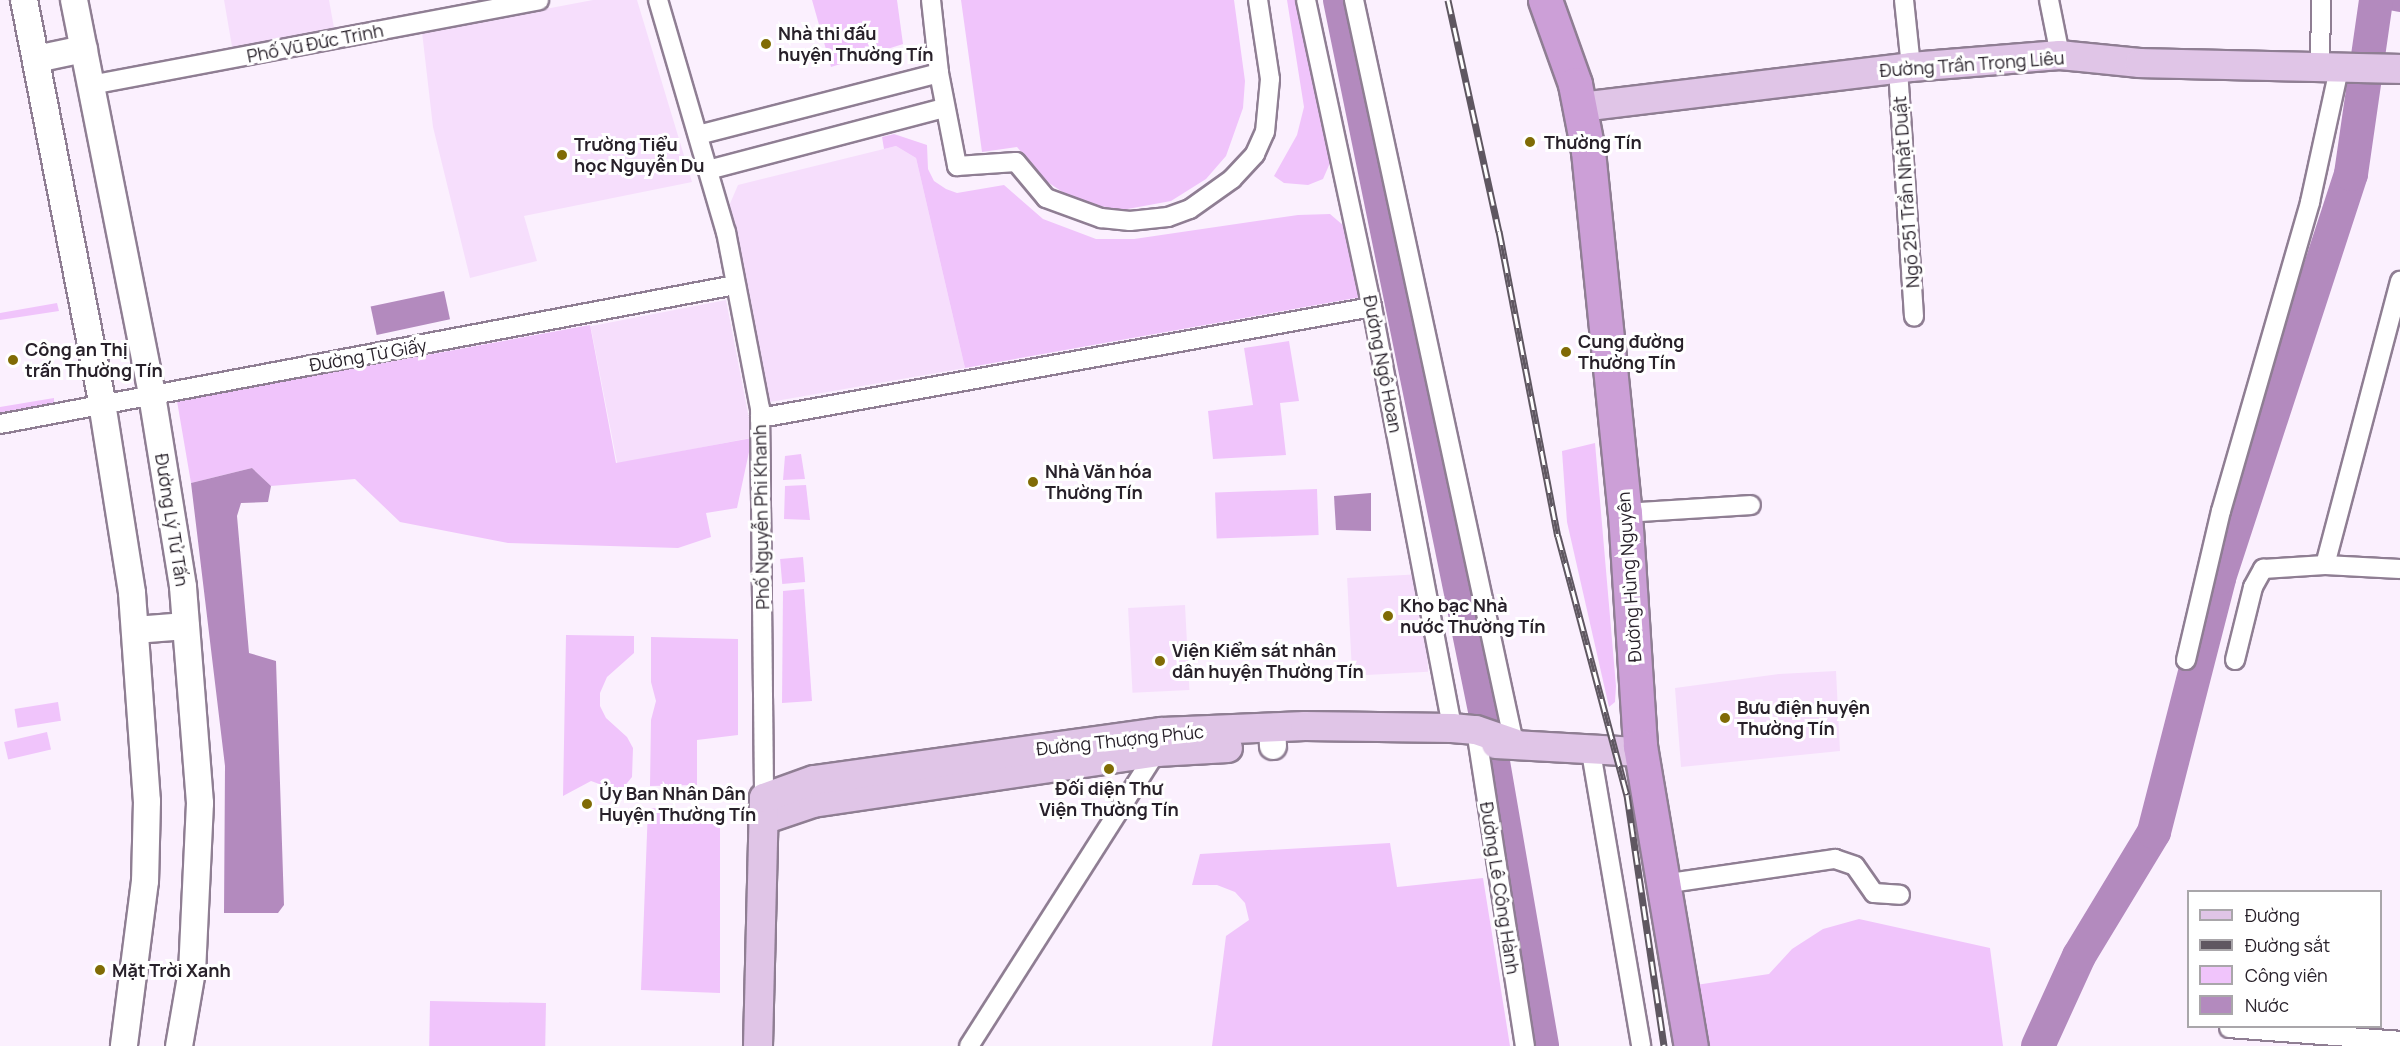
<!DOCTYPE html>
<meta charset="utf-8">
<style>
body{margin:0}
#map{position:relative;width:2400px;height:1046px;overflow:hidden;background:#fbf0fe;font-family:Manrope,sans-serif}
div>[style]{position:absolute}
.built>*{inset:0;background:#f6defc;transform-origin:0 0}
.green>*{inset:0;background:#f0c4fb;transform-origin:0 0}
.water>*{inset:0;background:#b38abe;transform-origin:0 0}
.canal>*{height:20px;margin:-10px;padding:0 10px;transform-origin:10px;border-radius:10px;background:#b38abe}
.river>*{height:34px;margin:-17px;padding:0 17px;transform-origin:17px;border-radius:17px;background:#b38abe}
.roads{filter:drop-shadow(2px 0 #8f7e93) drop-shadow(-2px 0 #8f7e93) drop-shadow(0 2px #8f7e93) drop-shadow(0 -2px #8f7e93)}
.street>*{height:18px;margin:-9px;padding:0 9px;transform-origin:9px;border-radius:9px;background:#fff}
.secondary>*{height:26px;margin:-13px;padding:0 13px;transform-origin:13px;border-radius:13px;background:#fff}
.primary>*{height:28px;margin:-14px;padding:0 14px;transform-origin:14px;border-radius:14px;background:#e0c5e7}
.highway>*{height:33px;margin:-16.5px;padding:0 16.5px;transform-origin:16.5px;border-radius:16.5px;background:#cc9fd7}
.rail>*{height:7px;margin-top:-3.5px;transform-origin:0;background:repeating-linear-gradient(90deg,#fff 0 14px,#5f5761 0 28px);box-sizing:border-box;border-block:2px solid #5f5761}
.dots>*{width:16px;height:16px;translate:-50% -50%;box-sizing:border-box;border:3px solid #fff;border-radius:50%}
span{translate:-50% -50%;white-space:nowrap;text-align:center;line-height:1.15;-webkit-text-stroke:6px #fff;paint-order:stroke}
.poi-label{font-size:18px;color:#28212a;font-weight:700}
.left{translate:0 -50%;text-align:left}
.street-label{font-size:18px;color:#28212a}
.legend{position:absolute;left:2187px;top:890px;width:195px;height:138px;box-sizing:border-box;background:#fff;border:2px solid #a9a6aa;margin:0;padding:8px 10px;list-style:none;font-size:18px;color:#28212a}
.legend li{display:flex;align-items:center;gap:12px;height:30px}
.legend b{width:30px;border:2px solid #a9a6aa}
</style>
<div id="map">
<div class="built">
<div style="clip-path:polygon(224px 0,329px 0,336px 39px,234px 58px)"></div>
<div style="clip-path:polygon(593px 0,637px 0,692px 182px,524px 216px,537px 261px,470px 278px,433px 127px,422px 32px)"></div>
<div style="clip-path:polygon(896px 146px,916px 158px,965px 368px,770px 402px,729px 206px,738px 185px)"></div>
<div style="left:726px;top:300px;width:140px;height:138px;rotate:79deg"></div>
<div style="left:1423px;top:574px;width:98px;height:76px;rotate:87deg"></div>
<div style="left:1185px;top:605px;width:85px;height:57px;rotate:87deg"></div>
<div style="clip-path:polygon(1836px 671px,1840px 751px,1681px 767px,1675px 688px,1779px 674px)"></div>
</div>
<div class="green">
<div style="clip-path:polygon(812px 0,897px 0,903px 44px,831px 67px)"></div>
<div style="clip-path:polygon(961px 0,1234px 0,1245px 81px,1243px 108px,1226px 156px,1206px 179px,1171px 201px,1122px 210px,1094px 205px,1064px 193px,1046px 181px,1017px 147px,982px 152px)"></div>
<div style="clip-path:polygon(1287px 0,1296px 0,1330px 163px,1323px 179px,1308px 185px,1284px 183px,1274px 176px,1297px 135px,1304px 107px)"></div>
<div style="clip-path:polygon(894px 134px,927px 145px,928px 169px,934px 181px,946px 189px,957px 193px,1004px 185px,1043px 219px,1096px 239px,1134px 239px,1298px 215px,1330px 214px,1344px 226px,1361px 297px,965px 368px,916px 158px,896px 146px,884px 149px,882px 137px)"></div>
<div style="clip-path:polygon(57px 303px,59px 311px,0 320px,0 313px)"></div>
<div style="clip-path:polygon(590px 325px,616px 463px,752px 438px,737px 508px,706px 513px,711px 537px,678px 548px,508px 543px,400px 522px,355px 479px,271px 486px,252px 468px,191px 483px,177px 401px)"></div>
<div style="clip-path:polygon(1289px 341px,1299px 401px,1280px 403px,1286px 455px,1213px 459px,1208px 411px,1253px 405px,1244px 348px)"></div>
<div style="clip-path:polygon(54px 398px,54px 406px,0 414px,0 407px)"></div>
<div style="clip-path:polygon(1595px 443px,1616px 686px,1615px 702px,1609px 707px,1567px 522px,1562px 451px)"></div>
<div style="clip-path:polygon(801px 454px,805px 479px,783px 480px,785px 456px)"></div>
<div style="clip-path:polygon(806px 485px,810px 520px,784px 519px,785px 486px)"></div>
<div style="left:1317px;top:489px;width:46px;height:102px;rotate:88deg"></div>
<div style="left:803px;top:557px;width:25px;height:23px;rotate:85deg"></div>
<div style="clip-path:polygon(804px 589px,812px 701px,782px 703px,783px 591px)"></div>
<div style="clip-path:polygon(566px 635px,634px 636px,634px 653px,607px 677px,600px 693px,600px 706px,606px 718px,627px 737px,633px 748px,632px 777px,623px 788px,613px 789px,591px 781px,563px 796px)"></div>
<div style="clip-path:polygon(651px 637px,738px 639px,738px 735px,697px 740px,697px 785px,650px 786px,651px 720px,656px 701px,651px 682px)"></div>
<div style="left:58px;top:702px;width:19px;height:44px;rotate:81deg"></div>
<div style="left:47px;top:732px;width:18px;height:44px;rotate:77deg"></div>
<div style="clip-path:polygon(648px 808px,712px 810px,720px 818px,720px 993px,641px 990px)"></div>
<div style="clip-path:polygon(1390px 843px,1397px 887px,1483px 878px,1510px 1046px,1212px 1046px,1226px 936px,1249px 920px,1245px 903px,1235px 892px,1217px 885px,1192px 885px,1200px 854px)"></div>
<div style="clip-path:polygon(1859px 919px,1990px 948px,2003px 1046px,1708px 1046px,1696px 985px,1769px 974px,1792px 949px,1823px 929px)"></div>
<div style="left:430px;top:1001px;width:116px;height:45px;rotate:1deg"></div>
</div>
<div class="water">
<div style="left:444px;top:291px;width:29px;height:75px;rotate:78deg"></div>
<div style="clip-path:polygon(252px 468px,271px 486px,268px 502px,241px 503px,237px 516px,249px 653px,276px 661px,284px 905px,278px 913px,224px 913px,225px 766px,191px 483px)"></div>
<div style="clip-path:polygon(1371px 493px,1371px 531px,1336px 530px,1334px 496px)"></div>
</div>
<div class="canal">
<div style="left:2389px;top:0;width:11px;rotate:10deg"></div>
</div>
<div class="river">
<div style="left:1340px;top:0;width:726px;rotate:78.47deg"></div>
<div style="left:1492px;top:756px;width:294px;rotate:80.2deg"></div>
<div style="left:2038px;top:1046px;width:99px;rotate:-65.5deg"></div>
<div style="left:2079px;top:956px;width:145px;rotate:-58.8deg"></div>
<div style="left:2154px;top:832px;width:262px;rotate:-75.6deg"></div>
<div style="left:2219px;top:578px;width:425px;rotate:-71.9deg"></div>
<div style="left:2351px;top:174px;width:176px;rotate:-81.8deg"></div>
</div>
<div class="roads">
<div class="street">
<div style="left:658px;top:0;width:242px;rotate:73.7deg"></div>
<div style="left:726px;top:232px;width:179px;rotate:79.1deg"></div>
<div style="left:760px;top:408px;width:390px;rotate:89.4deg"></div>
<div style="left:931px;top:0;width:73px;rotate:83.7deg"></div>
<div style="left:939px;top:73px;width:95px;rotate:79deg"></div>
<div style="left:957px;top:166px;width:59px;rotate:-3.9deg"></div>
<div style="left:1016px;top:162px;width:47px;rotate:50.2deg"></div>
<div style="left:1046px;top:198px;width:59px;rotate:20deg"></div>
<div style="left:1101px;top:218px;width:29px;rotate:6deg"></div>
<div style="left:1130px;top:221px;width:38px;rotate:-6deg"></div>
<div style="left:1168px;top:217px;width:23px;rotate:-20deg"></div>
<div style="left:1190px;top:209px;width:52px;rotate:-35.5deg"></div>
<div style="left:1232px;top:179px;width:34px;rotate:-47deg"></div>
<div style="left:1255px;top:154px;width:24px;rotate:-66deg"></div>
<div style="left:1265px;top:132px;width:53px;rotate:-84.6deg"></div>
<div style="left:1270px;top:79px;width:80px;rotate:-98.6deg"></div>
<div style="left:1306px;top:0;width:314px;rotate:77.9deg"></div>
<div style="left:1372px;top:307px;width:429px;rotate:79.2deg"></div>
<div style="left:1354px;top:0;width:760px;rotate:77.85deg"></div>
<div style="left:1904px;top:0;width:67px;rotate:84deg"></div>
<div style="left:2049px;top:0;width:56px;rotate:78.7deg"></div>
<div style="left:1898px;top:69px;width:248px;rotate:86.3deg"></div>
<div style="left:2320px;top:70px;width:70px;rotate:-89.2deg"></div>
<div style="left:91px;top:85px;width:456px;rotate:-10.7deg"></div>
<div style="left:698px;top:135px;width:249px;rotate:-14.4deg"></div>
<div style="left:708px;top:170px;width:245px;rotate:-14.7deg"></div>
<div style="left:760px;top:418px;width:622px;rotate:-10.28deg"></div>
<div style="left:0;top:424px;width:748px;rotate:-10.71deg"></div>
<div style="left:1625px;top:513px;width:126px;rotate:-3.6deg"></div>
<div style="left:2325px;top:565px;width:75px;rotate:3.1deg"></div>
<div style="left:2186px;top:660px;width:153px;rotate:-76.8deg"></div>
<div style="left:2221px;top:511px;width:322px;rotate:-73.9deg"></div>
<div style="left:2310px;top:202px;width:136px;rotate:-77.7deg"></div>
<div style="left:2235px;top:660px;width:75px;rotate:-76.1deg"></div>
<div style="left:2253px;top:587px;width:21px;rotate:-61deg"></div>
<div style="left:2263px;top:569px;width:62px;rotate:-3.7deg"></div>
<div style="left:2325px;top:565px;width:294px;rotate:-75.2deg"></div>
<div style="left:1476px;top:730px;width:320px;rotate:81.2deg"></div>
<div style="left:1591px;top:752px;width:298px;rotate:80.3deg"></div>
<div style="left:1663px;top:884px;width:174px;rotate:-8.3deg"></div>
<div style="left:1835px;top:859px;width:21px;rotate:19deg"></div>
<div style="left:1855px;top:866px;width:33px;rotate:55deg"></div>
<div style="left:1874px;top:893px;width:26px;rotate:4deg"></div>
<div style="left:2229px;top:1028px;width:171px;rotate:4.3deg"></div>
<div style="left:969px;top:1046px;width:352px;rotate:-57.5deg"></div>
</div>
<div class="secondary">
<div style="left:24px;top:0;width:410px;rotate:79deg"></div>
<div style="left:102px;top:403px;width:192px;rotate:81deg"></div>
<div style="left:132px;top:593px;width:209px;rotate:85.9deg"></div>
<div style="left:147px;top:801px;width:80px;rotate:91.4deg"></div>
<div style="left:145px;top:881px;width:166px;rotate:97.3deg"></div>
<div style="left:74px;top:0;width:403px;rotate:78.8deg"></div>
<div style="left:152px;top:395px;width:194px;rotate:80.8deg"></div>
<div style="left:183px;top:587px;width:217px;rotate:85.5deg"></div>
<div style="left:200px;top:803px;width:168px;rotate:92.7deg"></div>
<div style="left:192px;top:971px;width:76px;rotate:99.8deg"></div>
<div style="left:36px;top:59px;width:49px;rotate:-11.8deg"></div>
<div style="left:135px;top:630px;width:51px;rotate:-4.5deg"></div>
<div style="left:1272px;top:727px;width:19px;rotate:87deg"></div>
</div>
<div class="primary">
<div style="left:1581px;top:107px;width:332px;rotate:-6.9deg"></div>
<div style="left:1911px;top:67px;width:149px;rotate:-4.6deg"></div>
<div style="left:2060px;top:55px;width:80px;rotate:5.7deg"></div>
<div style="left:2140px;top:63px;width:260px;rotate:1.3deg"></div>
<div style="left:1496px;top:744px;width:145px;rotate:3.2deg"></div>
<div style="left:763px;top:820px;width:53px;rotate:-18.8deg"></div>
<div style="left:813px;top:803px;width:348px;rotate:-8.4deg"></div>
<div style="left:1157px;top:752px;width:71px;rotate:-3.2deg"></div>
<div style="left:758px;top:1046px;width:248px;rotate:-88.6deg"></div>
<div style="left:764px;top:798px;width:53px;rotate:-19.8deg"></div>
<div style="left:814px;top:780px;width:351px;rotate:-7.9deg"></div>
<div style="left:1162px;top:732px;width:143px;rotate:-2.4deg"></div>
<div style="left:1305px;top:726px;width:147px;rotate:0.8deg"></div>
<div style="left:1452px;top:728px;width:24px;rotate:5deg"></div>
<div style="left:1476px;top:730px;width:40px;rotate:18.9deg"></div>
</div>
<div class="highway">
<div style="left:1545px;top:0;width:89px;rotate:70.3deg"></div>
<div style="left:1575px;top:84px;width:68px;rotate:79deg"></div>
<div style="left:1588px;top:151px;width:364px;rotate:84.2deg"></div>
<div style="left:1625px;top:513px;width:233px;rotate:86.3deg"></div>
<div style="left:1640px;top:746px;width:304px;rotate:80.4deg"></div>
</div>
</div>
<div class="rail">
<div style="left:1448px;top:0;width:237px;rotate:77.6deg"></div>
<div style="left:1499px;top:231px;width:311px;rotate:79.1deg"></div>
<div style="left:1558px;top:536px;width:268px;rotate:75.1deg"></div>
<div style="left:1627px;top:795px;width:254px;rotate:81.6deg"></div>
</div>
<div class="dots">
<div style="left:766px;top:44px;background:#806b05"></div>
<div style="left:1530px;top:142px;background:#806b05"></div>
<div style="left:562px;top:155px;background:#806b05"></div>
<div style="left:1566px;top:352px;background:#806b05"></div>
<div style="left:13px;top:360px;background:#806b05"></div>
<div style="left:1033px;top:482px;background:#806b05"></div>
<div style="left:1388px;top:616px;background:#806b05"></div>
<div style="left:1160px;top:661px;background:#806b05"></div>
<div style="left:1725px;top:718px;background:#806b05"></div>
<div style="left:1109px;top:769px;background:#806b05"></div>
<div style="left:587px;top:804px;background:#806b05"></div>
<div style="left:100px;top:970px;background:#806b05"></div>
</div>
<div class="poi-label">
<span class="left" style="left:778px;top:44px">Nhà thi đấu<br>huyện Thường Tín</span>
<span class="left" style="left:1544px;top:142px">Thường Tín</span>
<span class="left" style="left:574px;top:155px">Trường Tiểu<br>học Nguyễn Du</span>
<span class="left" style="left:1578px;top:352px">Cung đường<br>Thường Tín</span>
<span class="left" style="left:25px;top:360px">Công an Thị<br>trấn Thường Tín</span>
<span class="left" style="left:1045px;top:482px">Nhà Văn hóa<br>Thường Tín</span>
<span class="left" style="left:1400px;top:616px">Kho bạc Nhà<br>nước Thường Tín</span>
<span class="left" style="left:1172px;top:661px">Viện Kiểm sát nhân<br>dân huyện Thường Tín</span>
<span class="left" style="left:1737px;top:718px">Bưu điện huyện<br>Thường Tín</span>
<span style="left:1109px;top:799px">Đối diện Thư<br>Viện Thường Tín</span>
<span class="left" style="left:599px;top:804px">Ủy Ban Nhân Dân<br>Huyện Thường Tín</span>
<span class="left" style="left:112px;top:970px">Mặt Trời Xanh</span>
</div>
<div class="street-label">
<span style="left:315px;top:43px;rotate:-11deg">Phố Vũ Đức Trinh</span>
<span style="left:1972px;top:64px;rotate:-4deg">Đường Trần Trọng Liêu</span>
<span style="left:1906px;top:192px;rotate:-94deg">Ngõ 251 Trần Nhật Duật</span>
<span style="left:368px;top:355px;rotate:-10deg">Đường Từ Giấy</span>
<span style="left:1383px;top:364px;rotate:79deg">Đường Ngô Hoan</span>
<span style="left:761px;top:517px;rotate:-91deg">Phố Nguyễn Phi Khanh</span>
<span style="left:172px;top:520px;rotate:81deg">Đường Lý Tử Tấn</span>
<span style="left:1629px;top:577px;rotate:-94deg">Đường Hùng Nguyên</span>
<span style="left:1120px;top:740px;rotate:-6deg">Đường Thượng Phúc</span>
<span style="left:1500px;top:888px;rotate:81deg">Đường Lê Công Hành</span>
</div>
<ul class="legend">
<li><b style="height:8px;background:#e0c5e7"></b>Đường</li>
<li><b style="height:8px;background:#5f5761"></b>Đường sắt</li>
<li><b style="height:16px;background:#f0c4fb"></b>Công viên</li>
<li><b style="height:16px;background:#b38abe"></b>Nước</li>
</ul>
</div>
